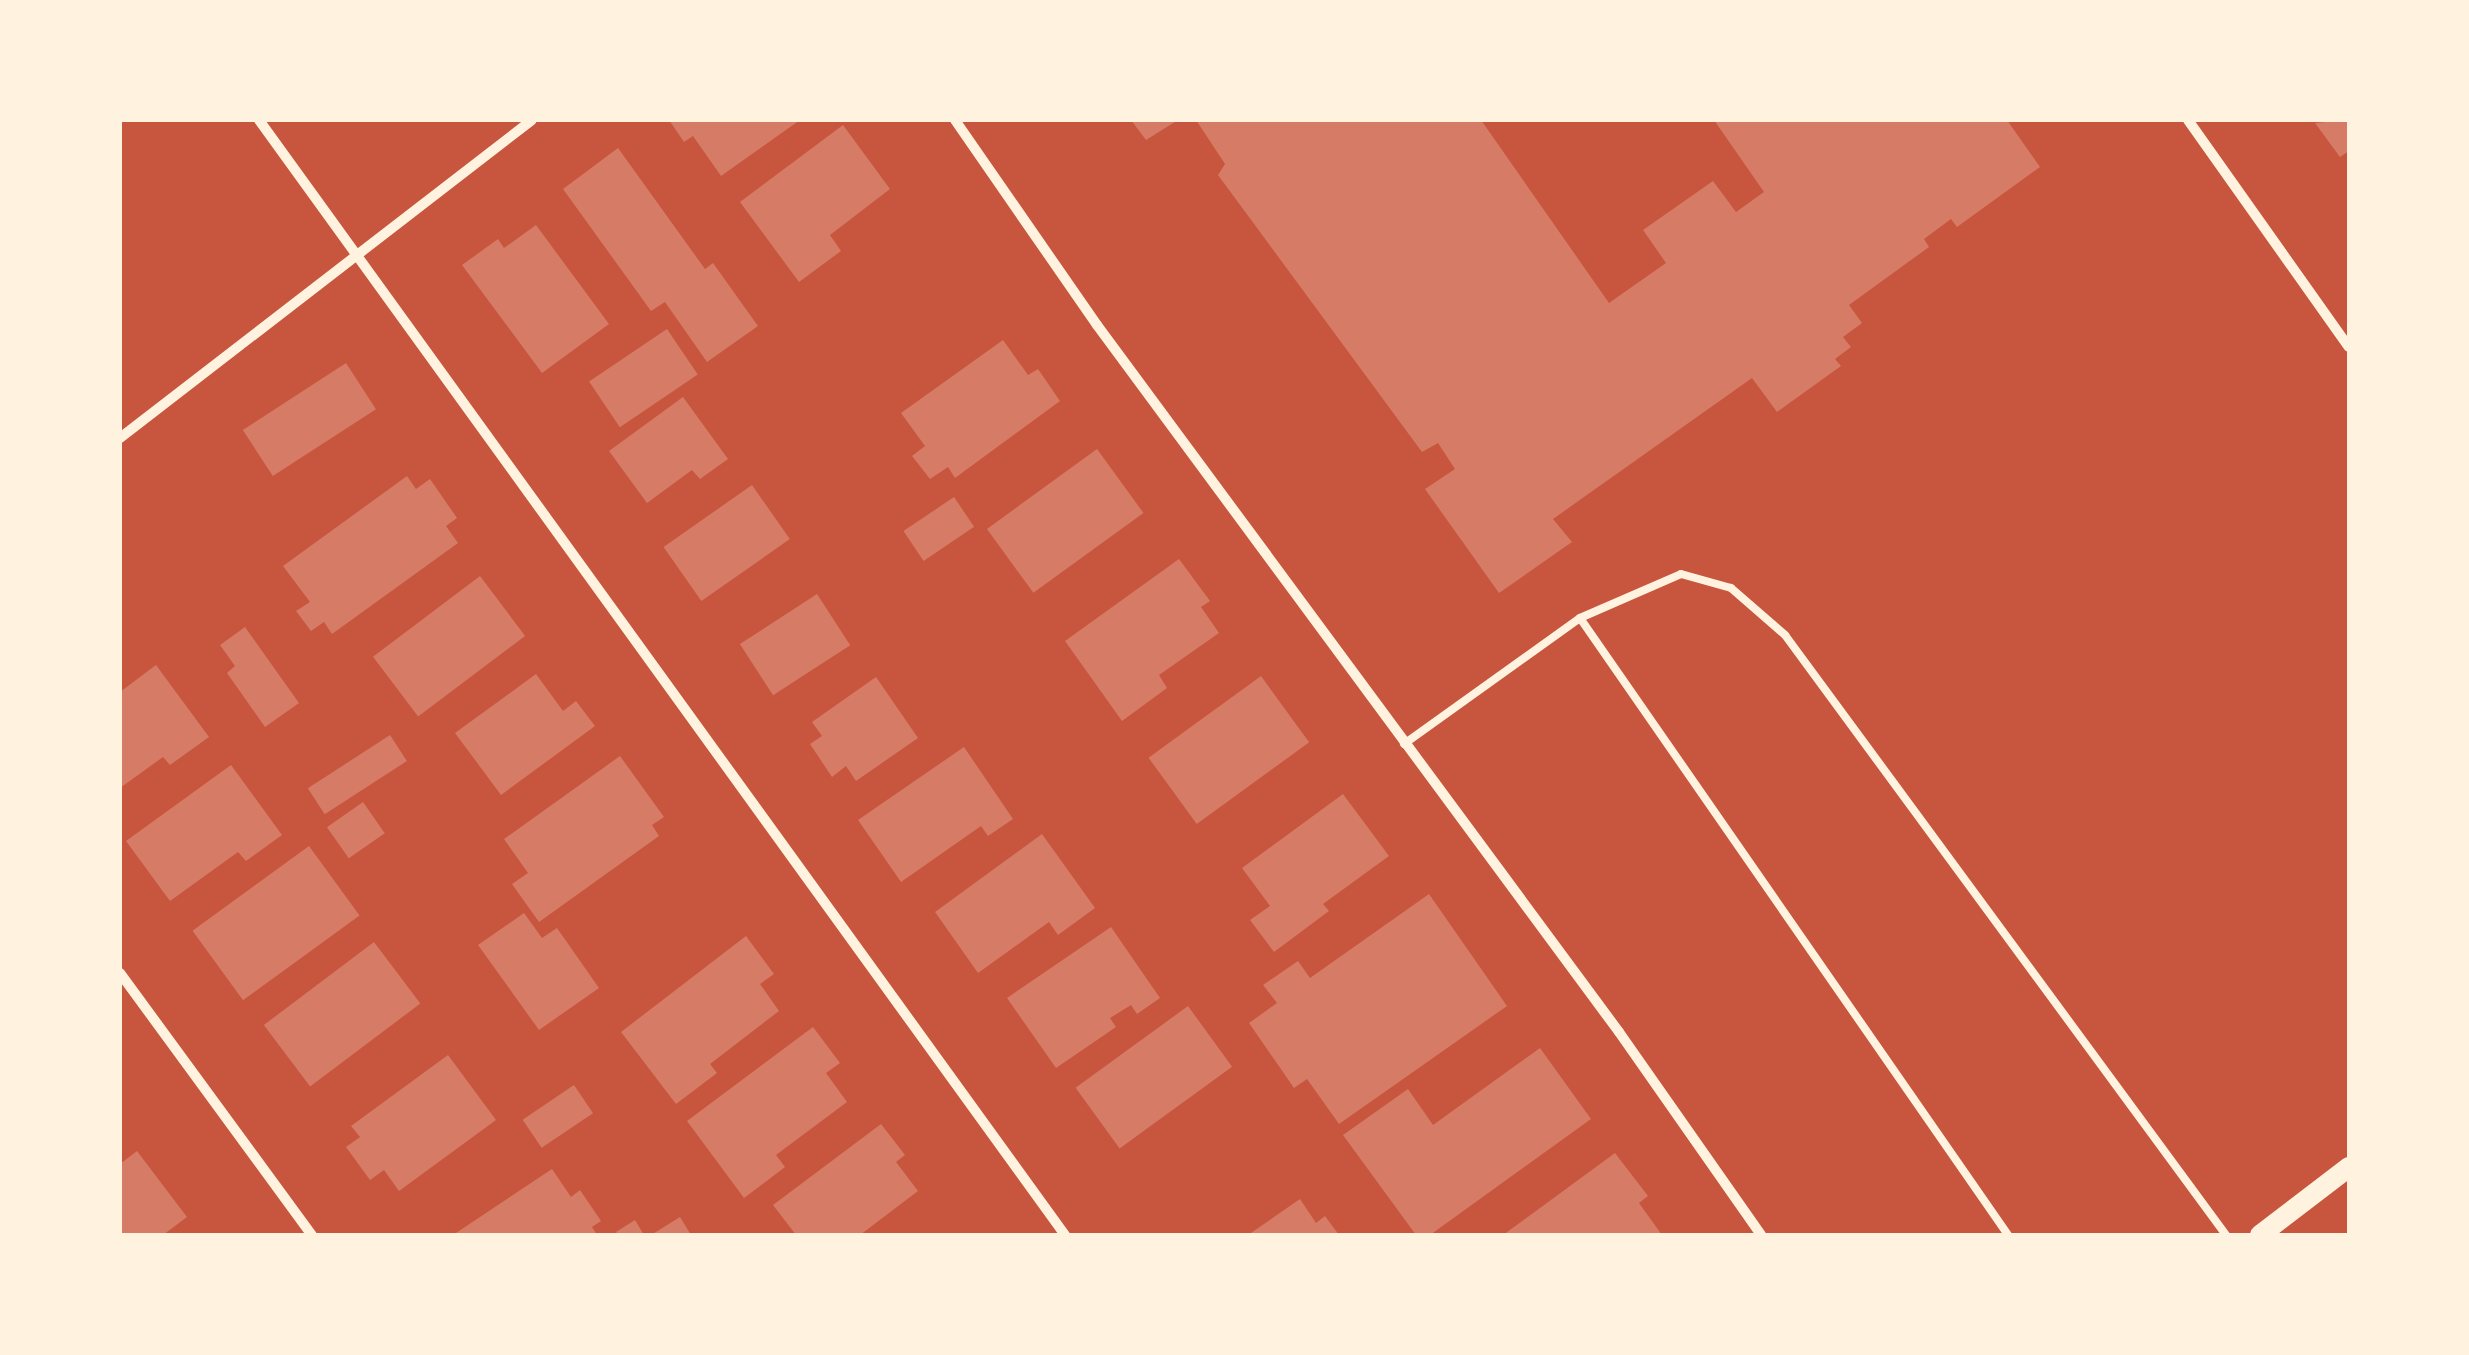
<!DOCTYPE html>
<style>
body{margin:0}
#map{position:relative;width:2469px;height:1355px;overflow:hidden;background:#c8553d;font-family:Quicksand,sans-serif}
div>[style]{position:absolute}
.building>*{inset:0;background:#d67c66;transform-origin:0 0}
.service>*{height:8px;margin:-4px;padding:0 4px;transform-origin:4px;border-radius:4px;background:#fff3e0}
.minor>*{height:10px;margin:-5px;padding:0 5px;transform-origin:5px;border-radius:5px;background:#fff3e0}
.secondary>*{height:20px;margin:-10px;padding:0 10px;transform-origin:10px;border-radius:10px;background:#fff3e0}
span{translate:-50% -50%;white-space:nowrap;text-align:center;line-height:1.15;-webkit-text-stroke:8px #fff3e0;paint-order:stroke}
.frame{position:absolute;inset:0;border:122px solid #fff3e0;pointer-events:none}
</style>
<div id="map">
<div class="building">
<div style="clip-path:polygon(669px 120px,800px 120px,721px 176px,693px 136px,684px 142px)"></div>
<div style="clip-path:polygon(1131px 120px,1178px 120px,1146px 140px)"></div>
<div style="clip-path:polygon(1196px 120px,1481px 120px,1609px 303px,1666px 263px,1643px 230px,1713px 181px,1736px 212px,1764px 192px,1714px 120px,2007px 120px,2040px 167px,1957px 227px,1951px 219px,1924px 239px,1929px 247px,1849px 305px,1862px 323px,1843px 337px,1851px 347px,1835px 359px,1841px 366px,1777px 412px,1752px 378px,1553px 519px,1572px 542px,1499px 593px,1425px 489px,1455px 469px,1438px 443px,1422px 452px,1218px 175px,1225px 164px)"></div>
<div style="clip-path:polygon(2349px 120px,2349px 151px,2340px 157px,2315px 123px)"></div>
<div style="clip-path:polygon(843px 125px,890px 189px,830px 235px,841px 251px,799px 282px,740px 202px)"></div>
<div style="clip-path:polygon(618px 148px,705px 269px,713px 263px,758px 326px,707px 362px,665px 302px,651px 311px,563px 189px)"></div>
<div style="clip-path:polygon(536px 225px,609px 324px,542px 373px,462px 265px,498px 239px,504px 248px)"></div>
<div style="left:667px;top:329px;width:55px;height:94px;rotate:56deg"></div>
<div style="clip-path:polygon(1003px 340px,1028px 375px,1038px 369px,1060px 401px,955px 478px,948px 467px,930px 479px,912px 456px,925px 446px,901px 413px)"></div>
<div style="left:346px;top:363px;width:55px;height:123px;rotate:57deg"></div>
<div style="clip-path:polygon(683px 397px,728px 459px,700px 479px,692px 470px,647px 503px,609px 451px)"></div>
<div style="left:1097px;top:449px;width:79px;height:136px;rotate:54deg"></div>
<div style="clip-path:polygon(407px 476px,416px 489px,430px 479px,457px 518px,446px 526px,458px 543px,332px 634px,324px 622px,311px 631px,296px 611px,310px 602px,283px 566px)"></div>
<div style="left:752px;top:485px;width:66px;height:108px;rotate:55deg"></div>
<div style="left:954px;top:497px;width:36px;height:61px;rotate:56deg"></div>
<div style="clip-path:polygon(1179px 559px,1210px 601px,1201px 607px,1219px 633px,1159px 675px,1167px 688px,1122px 721px,1065px 641px)"></div>
<div style="left:480px;top:576px;width:75px;height:134px;rotate:53deg"></div>
<div style="left:817px;top:594px;width:61px;height:92px;rotate:57deg"></div>
<div style="clip-path:polygon(245px 627px,299px 703px,265px 727px,227px 673px,235px 666px,220px 645px)"></div>
<div style="clip-path:polygon(156px 665px,209px 737px,170px 765px,163px 757px,120px 788px,120px 692px)"></div>
<div style="clip-path:polygon(536px 674px,563px 711px,576px 701px,595px 726px,501px 795px,455px 733px)"></div>
<div style="left:1261px;top:676px;width:82px;height:139px;rotate:54deg"></div>
<div style="clip-path:polygon(876px 677px,918px 738px,856px 781px,846px 766px,832px 777px,810px 744px,822px 736px,812px 722px)"></div>
<div style="left:390px;top:735px;width:31px;height:98px;rotate:57deg"></div>
<div style="clip-path:polygon(964px 747px,1013px 819px,988px 836px,981px 826px,901px 882px,858px 820px)"></div>
<div style="clip-path:polygon(620px 756px,664px 817px,652px 825px,659px 836px,539px 922px,512px 884px,528px 873px,504px 839px)"></div>
<div style="clip-path:polygon(231px 765px,282px 835px,246px 861px,238px 852px,170px 901px,126px 841px)"></div>
<div style="clip-path:polygon(1343px 794px,1389px 856px,1323px 904px,1329px 911px,1274px 952px,1250px 920px,1270px 906px,1242px 868px)"></div>
<div style="left:363px;top:802px;width:38px;height:44px;rotate:55deg"></div>
<div style="clip-path:polygon(1042px 834px,1095px 908px,1058px 935px,1049px 922px,978px 973px,935px 912px)"></div>
<div style="left:309px;top:846px;width:86px;height:144px;rotate:54deg"></div>
<div style="clip-path:polygon(1429px 894px,1507px 1006px,1339px 1124px,1307px 1079px,1294px 1088px,1249px 1023px,1277px 1003px,1263px 985px,1298px 961px,1310px 978px)"></div>
<div style="clip-path:polygon(524px 913px,542px 938px,557px 928px,599px 988px,539px 1030px,478px 945px)"></div>
<div style="clip-path:polygon(1111px 927px,1160px 998px,1137px 1014px,1131px 1005px,1110px 1018px,1116px 1027px,1056px 1068px,1007px 998px)"></div>
<div style="clip-path:polygon(746px 936px,774px 974px,760px 984px,779px 1011px,710px 1064px,717px 1073px,676px 1104px,621px 1032px)"></div>
<div style="left:374px;top:942px;width:77px;height:138px;rotate:53deg"></div>
<div style="left:1188px;top:1006px;width:75px;height:139px;rotate:54deg"></div>
<div style="clip-path:polygon(813px 1027px,840px 1063px,826px 1073px,847px 1102px,776px 1155px,785px 1167px,744px 1198px,687px 1121px)"></div>
<div style="clip-path:polygon(1540px 1048px,1591px 1119px,1430px 1235px,1416px 1235px,1343px 1135px,1408px 1089px,1433px 1125px)"></div>
<div style="clip-path:polygon(448px 1055px,496px 1120px,399px 1191px,384px 1170px,370px 1180px,346px 1147px,360px 1137px,351px 1126px)"></div>
<div style="left:574px;top:1085px;width:34px;height:62px;rotate:56deg"></div>
<div style="clip-path:polygon(881px 1124px,905px 1155px,896px 1162px,918px 1191px,860px 1235px,796px 1235px,773px 1205px)"></div>
<div style="clip-path:polygon(137px 1151px,187px 1217px,163px 1235px,120px 1235px,120px 1164px)"></div>
<div style="clip-path:polygon(1615px 1153px,1648px 1196px,1639px 1203px,1662px 1235px,1503px 1235px)"></div>
<div style="clip-path:polygon(552px 1169px,571px 1197px,580px 1190px,601px 1221px,592px 1227px,597px 1235px,453px 1235px)"></div>
<div style="clip-path:polygon(1300px 1199px,1316px 1223px,1325px 1216px,1339px 1235px,1248px 1235px)"></div>
<div style="clip-path:polygon(680px 1217px,691px 1235px,651px 1235px)"></div>
<div style="clip-path:polygon(635px 1220px,644px 1235px,619px 1235px,616px 1232px)"></div>
</div>
<div class="service">
<div style="left:1580px;top:618px;width:751px;rotate:55.25deg"></div>
<div style="left:1404px;top:744px;width:216px;rotate:-35.6deg"></div>
<div style="left:1580px;top:618px;width:110px;rotate:-23.5deg"></div>
<div style="left:1681px;top:574px;width:52px;rotate:15.6deg"></div>
<div style="left:1731px;top:588px;width:72px;rotate:41deg"></div>
<div style="left:1785px;top:635px;width:745px;rotate:53.68deg"></div>
</div>
<div class="minor">
<div style="left:259px;top:120px;width:1376px;rotate:54.14deg"></div>
<div style="left:955px;top:120px;width:249px;rotate:55.3deg"></div>
<div style="left:1097px;top:325px;width:879px;rotate:53.56deg"></div>
<div style="left:1619px;top:1032px;width:248px;rotate:55deg"></div>
<div style="left:2188px;top:120px;width:278px;rotate:54.7deg"></div>
<div style="left:120px;top:438px;width:520px;rotate:-37.66deg"></div>
<div style="left:120px;top:973px;width:325px;rotate:53.8deg"></div>
</div>
<div class="secondary">
<div style="left:2260px;top:1235px;width:112px;rotate:-37.4deg"></div>
</div>
<div class="frame"></div>
</div>
